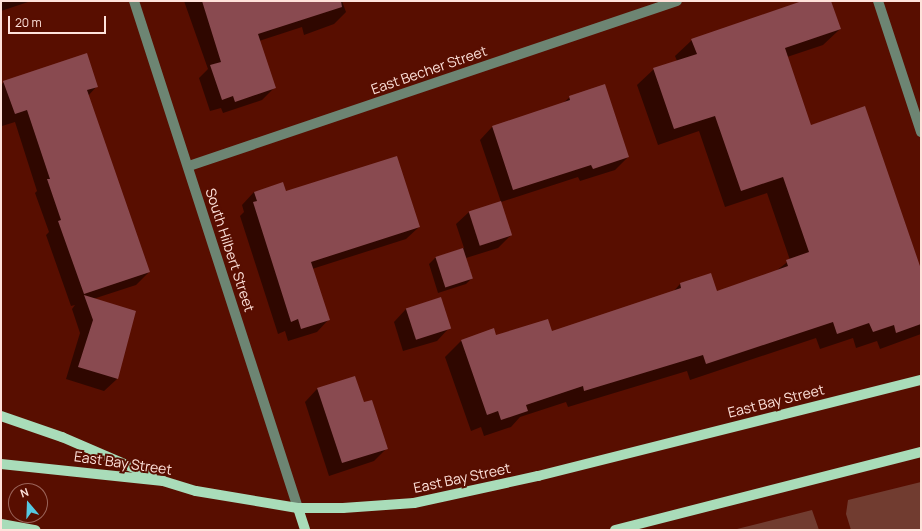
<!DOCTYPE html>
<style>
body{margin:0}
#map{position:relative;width:922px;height:531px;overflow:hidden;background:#580e00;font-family:Manrope,sans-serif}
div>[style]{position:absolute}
.green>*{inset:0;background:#713c30}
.shadow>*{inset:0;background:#0007}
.building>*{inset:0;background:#894a50;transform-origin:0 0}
.minor>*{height:10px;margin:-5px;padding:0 5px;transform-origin:5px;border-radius:5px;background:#6d8573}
.major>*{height:10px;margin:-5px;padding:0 5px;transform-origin:5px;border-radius:5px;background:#a9dcb9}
span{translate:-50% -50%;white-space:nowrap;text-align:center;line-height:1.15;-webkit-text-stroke:4px #580e00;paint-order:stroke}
.street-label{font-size:14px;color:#fee2db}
.frame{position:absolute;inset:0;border:2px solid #fee2db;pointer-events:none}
.north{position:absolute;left:8px;top:483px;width:40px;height:40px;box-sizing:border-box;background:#580e00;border:1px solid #9a6358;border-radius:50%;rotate:341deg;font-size:11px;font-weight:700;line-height:16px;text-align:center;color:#fee2db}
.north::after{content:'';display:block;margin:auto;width:14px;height:18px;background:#56c9e1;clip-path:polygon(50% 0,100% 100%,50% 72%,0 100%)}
.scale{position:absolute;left:8px;top:16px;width:98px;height:18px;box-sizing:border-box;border:2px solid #fee2db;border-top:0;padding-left:5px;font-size:12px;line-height:14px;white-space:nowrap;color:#fee2db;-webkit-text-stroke:3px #580e00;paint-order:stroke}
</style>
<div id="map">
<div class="green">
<div style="clip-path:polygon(921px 482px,921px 530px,851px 530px,846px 514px,848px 500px)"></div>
<div style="clip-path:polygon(812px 510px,819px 530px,732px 530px,733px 530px)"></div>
</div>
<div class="shadow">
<div style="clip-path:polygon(1px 1px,31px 1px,1px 11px)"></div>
<div style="clip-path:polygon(184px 1px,342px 1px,346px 12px,334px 24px,304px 35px,302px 27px,259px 41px,275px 87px,262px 100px,223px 113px,221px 108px,210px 111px,199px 78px,208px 69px)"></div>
<div style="clip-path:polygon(805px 1px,830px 1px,840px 29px,823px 45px,787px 57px,810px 126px,921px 272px,921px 334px,880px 349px,877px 341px,856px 348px,853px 338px,820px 349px,816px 338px,690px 380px,687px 371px,568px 407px,566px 402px,520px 417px,511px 427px,484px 436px,481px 427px,471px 431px,445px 357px,462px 340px,552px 332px,673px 292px,680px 284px,716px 292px,776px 271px,790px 260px,767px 193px,725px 207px,699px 131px,658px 145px,637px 85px,654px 69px,677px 61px,675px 56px,692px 40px)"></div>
<div style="clip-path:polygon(4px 82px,97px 86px,88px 96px,149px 272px,136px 285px,93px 299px,117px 379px,104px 391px,66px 379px,80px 333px,72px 309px,75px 305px,71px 306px,46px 235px,49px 232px,35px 193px,37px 191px,15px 122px,2px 126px,1px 124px,1px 85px)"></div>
<div style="clip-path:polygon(570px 97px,628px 157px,615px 170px,580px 181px,578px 177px,501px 202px,480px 140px,492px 127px,562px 104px)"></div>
<div style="clip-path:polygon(254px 192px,285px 193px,419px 227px,406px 239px,312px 269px,329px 319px,317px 332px,288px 341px,285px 331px,278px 334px,240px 216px,244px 212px,242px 205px)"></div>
<div style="clip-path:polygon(469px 212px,511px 235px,498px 248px,466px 258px,472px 278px,466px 284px,438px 293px,429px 264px,435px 258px,464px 248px,456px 224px)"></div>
<div style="clip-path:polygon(440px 298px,449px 328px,437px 341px,403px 351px,394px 322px,406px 309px)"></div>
<div style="clip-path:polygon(317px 389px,363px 404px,387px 448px,374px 461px,329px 476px,305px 402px)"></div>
</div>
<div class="building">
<div style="clip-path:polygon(202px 1px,341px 1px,342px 7px,258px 34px,276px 88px,235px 102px,233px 96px,222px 100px,210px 65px,221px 62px)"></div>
<div style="clip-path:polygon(802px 1px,831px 1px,841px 29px,785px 48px,811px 125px,865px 106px,921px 269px,921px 324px,896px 333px,894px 325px,873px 332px,869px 323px,837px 334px,833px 322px,706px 364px,703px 355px,584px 391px,583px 386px,526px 405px,528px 411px,501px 420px,498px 411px,487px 415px,461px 340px,494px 328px,496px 335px,548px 319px,552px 331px,681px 288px,680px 283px,711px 273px,717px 291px,788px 266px,786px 260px,809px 252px,783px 177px,741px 191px,715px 116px,674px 129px,653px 68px,697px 54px,691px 39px)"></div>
<div style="clip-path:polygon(87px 53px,98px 87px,87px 90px,150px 272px,84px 294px,58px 221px,61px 220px,47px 179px,50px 179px,27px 110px,15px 114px,3px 81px)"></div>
<div style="clip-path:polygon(605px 84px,629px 157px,593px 169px,591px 165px,513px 190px,492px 126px,570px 100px,569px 96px)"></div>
<div style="clip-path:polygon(397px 156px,420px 227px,311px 262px,330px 320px,301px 329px,298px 319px,291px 322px,253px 202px,257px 201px,254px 192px,283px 182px,286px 191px)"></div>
<div style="left:501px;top:201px;width:36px;height:34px;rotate:72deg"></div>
<div style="left:463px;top:248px;width:32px;height:29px;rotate:72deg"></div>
<div style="clip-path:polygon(84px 295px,136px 311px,118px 379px,78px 367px,93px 320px)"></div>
<div style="left:441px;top:297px;width:33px;height:37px;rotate:72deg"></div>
<div style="clip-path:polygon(355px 376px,364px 402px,372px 400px,388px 449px,342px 463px,317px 388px)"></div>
</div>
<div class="minor">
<div style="left:134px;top:1px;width:533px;rotate:72.08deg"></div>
<div style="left:878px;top:1px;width:138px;rotate:71.8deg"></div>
<div style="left:189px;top:166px;width:515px;rotate:-18.68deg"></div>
</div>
<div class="major">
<div style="left:1px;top:416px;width:65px;rotate:19deg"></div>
<div style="left:62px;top:437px;width:98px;rotate:23.4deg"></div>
<div style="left:1px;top:464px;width:163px;rotate:6deg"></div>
<div style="left:163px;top:481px;width:34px;rotate:17deg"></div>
<div style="left:196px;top:491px;width:103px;rotate:9.5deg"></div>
<div style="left:298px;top:508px;width:45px"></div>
<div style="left:343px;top:508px;width:71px;rotate:-4deg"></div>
<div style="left:414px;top:503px;width:127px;rotate:-12.3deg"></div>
<div style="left:538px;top:476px;width:395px;rotate:-14.1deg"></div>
<div style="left:298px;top:508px;width:23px;rotate:72deg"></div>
<div style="left:1px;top:524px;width:35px;rotate:10deg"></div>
<div style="left:615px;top:530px;width:316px;rotate:-14.3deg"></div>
</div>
<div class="street-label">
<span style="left:429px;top:70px;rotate:-19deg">East Becher Street</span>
<span style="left:230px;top:250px;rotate:72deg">South Hilbert Street</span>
<span style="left:776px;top:401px;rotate:-14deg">East Bay Street</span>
<span style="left:123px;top:463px;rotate:8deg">East Bay Street</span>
<span style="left:462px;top:478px;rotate:-12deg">East Bay Street</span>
</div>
<div class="frame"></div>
<div class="north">N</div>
<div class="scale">20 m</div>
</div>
